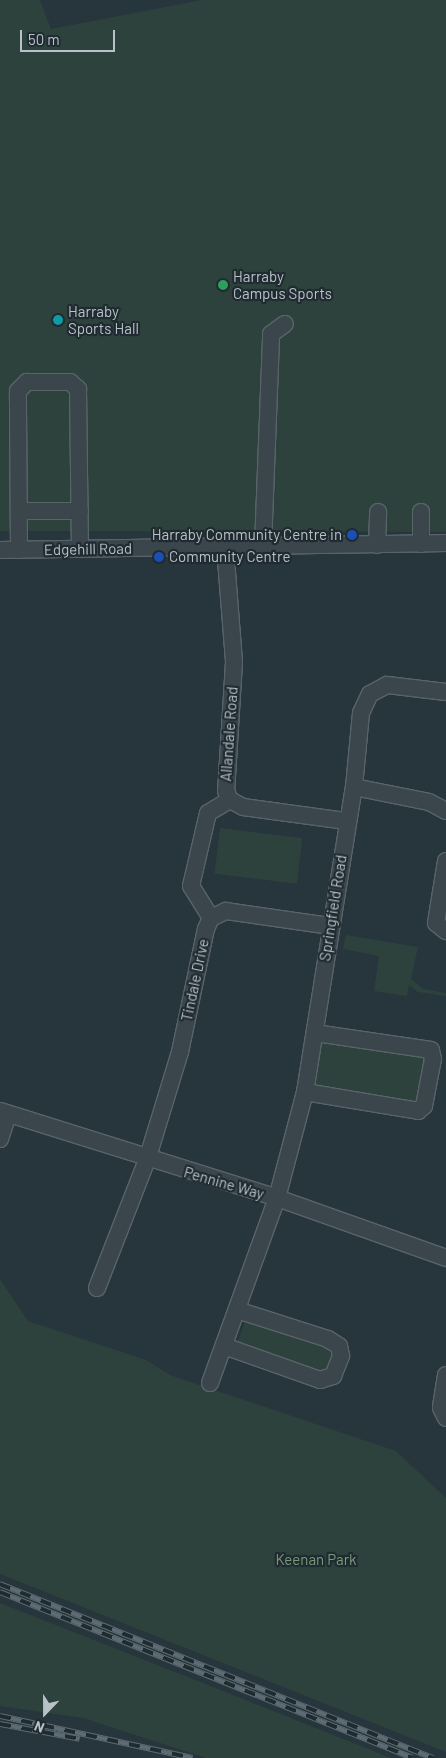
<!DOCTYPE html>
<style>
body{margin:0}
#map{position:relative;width:446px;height:1758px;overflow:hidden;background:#27353c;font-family:Barlow,sans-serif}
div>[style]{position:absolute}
.green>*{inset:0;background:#2d423d;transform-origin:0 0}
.roads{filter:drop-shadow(1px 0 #59646a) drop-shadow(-1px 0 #59646a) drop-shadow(0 1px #59646a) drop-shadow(0 -1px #59646a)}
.minor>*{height:16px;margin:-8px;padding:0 8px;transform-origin:8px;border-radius:8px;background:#3b464c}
.rail>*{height:5.5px;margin-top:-2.75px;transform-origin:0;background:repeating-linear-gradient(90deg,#202b31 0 11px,#5d6b72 0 22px);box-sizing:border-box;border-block:1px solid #5d6b72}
.dots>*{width:14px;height:14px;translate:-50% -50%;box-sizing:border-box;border:2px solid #202b31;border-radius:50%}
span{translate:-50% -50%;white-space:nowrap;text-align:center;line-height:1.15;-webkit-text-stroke:4.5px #202b31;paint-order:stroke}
.poi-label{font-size:15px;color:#b7c1c7}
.left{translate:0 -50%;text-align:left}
.right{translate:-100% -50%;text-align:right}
.street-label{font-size:15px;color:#b7c1c7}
.park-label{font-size:15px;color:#789a78}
.north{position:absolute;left:20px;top:1688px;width:50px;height:50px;-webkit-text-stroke:4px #202b31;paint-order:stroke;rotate:202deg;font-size:14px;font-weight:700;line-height:20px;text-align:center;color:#b7c1c7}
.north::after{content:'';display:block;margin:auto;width:18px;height:22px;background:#b7c1c7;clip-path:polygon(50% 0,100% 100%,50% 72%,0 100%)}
.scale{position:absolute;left:20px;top:30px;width:95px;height:22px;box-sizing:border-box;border:2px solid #b7c1c7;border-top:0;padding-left:6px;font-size:15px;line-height:18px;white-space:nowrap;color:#b7c1c7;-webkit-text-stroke:4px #202b31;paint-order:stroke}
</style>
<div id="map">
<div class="green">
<div style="clip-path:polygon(0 0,40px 0,51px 29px,202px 0,446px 0,446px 532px,0 531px)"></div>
<div style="left:220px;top:828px;width:83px;height:46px;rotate:7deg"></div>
<div style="clip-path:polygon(346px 935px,418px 947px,411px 979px,423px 989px,446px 993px,446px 996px,418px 992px,409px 985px,407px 996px,374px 991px,379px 956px,343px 949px)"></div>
<div style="clip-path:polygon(321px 1041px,424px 1058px,427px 1061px,417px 1105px,316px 1088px,310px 1084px)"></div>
<div style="clip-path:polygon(0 1279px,28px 1321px,146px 1360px,170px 1375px,396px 1451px,446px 1498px,446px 1752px,0 1574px)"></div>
<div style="clip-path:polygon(246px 1320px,323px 1345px,333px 1355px,329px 1368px,321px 1371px,237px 1343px)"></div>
<div style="clip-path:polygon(0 1603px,208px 1685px,391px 1758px,206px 1758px,83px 1718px,0 1706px)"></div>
</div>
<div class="roads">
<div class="minor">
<div style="left:19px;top:511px;width:61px"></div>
<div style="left:421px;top:544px;width:32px;rotate:-90deg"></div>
<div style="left:377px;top:545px;width:33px;rotate:-88deg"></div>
<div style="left:225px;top:547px;width:115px;rotate:85.5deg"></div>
<div style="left:234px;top:662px;width:129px;rotate:93.5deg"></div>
<div style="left:226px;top:791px;width:10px;rotate:66deg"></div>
<div style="left:230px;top:800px;width:15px;rotate:28deg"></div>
<div style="left:243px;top:807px;width:105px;rotate:7.7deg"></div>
<div style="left:263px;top:547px;width:213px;rotate:-87.8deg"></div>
<div style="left:271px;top:334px;width:17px;rotate:-36deg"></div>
<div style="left:0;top:550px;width:446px;rotate:-0.9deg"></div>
<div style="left:19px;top:550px;width:159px;rotate:-90.4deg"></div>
<div style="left:18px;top:391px;width:13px;rotate:-45deg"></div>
<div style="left:27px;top:382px;width:43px"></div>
<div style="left:70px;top:382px;width:11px;rotate:41deg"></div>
<div style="left:78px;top:389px;width:160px;rotate:89.3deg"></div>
<div style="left:354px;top:787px;width:76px;rotate:11.3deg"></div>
<div style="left:429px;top:802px;width:19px;rotate:28deg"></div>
<div style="left:446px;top:861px;width:63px;rotate:99.2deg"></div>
<div style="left:436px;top:923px;width:13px;rotate:39deg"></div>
<div style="left:211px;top:918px;width:38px;rotate:-122deg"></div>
<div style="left:191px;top:886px;width:75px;rotate:-76.9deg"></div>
<div style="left:208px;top:813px;width:26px;rotate:-31deg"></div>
<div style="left:305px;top:1092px;width:115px;rotate:9.5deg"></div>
<div style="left:418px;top:1111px;width:8px;rotate:-40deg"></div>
<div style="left:424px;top:1106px;width:48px;rotate:-79.2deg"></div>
<div style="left:433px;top:1059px;width:9px;rotate:-103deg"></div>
<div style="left:431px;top:1050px;width:116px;rotate:-171.6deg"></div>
<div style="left:0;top:1111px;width:290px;rotate:17.4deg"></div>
<div style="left:277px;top:1198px;width:179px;rotate:19.5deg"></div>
<div style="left:0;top:1139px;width:26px;rotate:-72deg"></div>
<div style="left:97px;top:1288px;width:137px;rotate:-68.7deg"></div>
<div style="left:147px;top:1160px;width:113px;rotate:-73deg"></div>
<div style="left:180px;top:1052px;width:126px;rotate:-78.1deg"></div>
<div style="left:206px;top:929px;width:12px;rotate:-66deg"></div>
<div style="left:211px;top:918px;width:17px;rotate:-25deg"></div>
<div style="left:226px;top:911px;width:105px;rotate:8.2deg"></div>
<div style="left:224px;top:1346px;width:102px;rotate:19.5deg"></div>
<div style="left:320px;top:1380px;width:14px;rotate:-17deg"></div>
<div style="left:333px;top:1376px;width:22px;rotate:-68deg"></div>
<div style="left:341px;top:1356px;width:10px;rotate:-101deg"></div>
<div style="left:339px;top:1346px;width:13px;rotate:-148deg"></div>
<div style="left:328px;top:1339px;width:96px;rotate:-162.3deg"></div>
<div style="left:446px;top:1375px;width:33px;rotate:99deg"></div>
<div style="left:441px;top:1408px;width:11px;rotate:63deg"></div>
<div style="left:210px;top:1383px;width:197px;rotate:-70.1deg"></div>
<div style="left:277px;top:1198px;width:110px;rotate:-75.2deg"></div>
<div style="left:305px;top:1092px;width:309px;rotate:-80.9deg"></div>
<div style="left:354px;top:787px;width:74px;rotate:-84.6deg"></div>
<div style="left:361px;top:713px;width:21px;rotate:-65deg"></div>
<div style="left:370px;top:694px;width:19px;rotate:-28deg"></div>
<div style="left:387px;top:685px;width:59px;rotate:6.8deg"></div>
</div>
</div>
<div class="rail">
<div style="left:0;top:1584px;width:467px;rotate:21.9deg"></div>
<div style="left:0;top:1592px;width:444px;rotate:21.9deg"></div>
<div style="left:0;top:1716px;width:197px;rotate:12.3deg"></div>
<div style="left:0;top:1724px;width:81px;rotate:10.6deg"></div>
</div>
<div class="dots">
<div style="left:223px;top:285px;background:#2e9e5b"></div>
<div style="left:58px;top:320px;background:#0f9aa8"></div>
<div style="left:352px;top:535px;background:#1a4fb4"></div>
<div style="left:159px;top:557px;background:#1a4fb4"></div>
</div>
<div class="poi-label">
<span class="left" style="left:233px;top:285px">Harraby<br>Campus Sports</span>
<span class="left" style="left:68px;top:320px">Harraby<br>Sports Hall</span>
<span class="right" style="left:342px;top:535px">Harraby Community Centre in</span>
<span class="left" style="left:169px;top:557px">Community Centre</span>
</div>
<div class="street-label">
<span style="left:88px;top:549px;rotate:-1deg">Edgehill Road</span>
<span style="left:229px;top:734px;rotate:-86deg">Allandale Road</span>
<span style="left:333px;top:908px;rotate:-81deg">Springfield Road</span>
<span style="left:195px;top:980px;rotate:-78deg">Tindale Drive</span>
<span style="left:224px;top:1183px;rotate:16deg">Pennine Way</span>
</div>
<div class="park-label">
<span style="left:316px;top:1560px">Keenan Park</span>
</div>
<div class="north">N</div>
<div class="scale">50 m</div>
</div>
